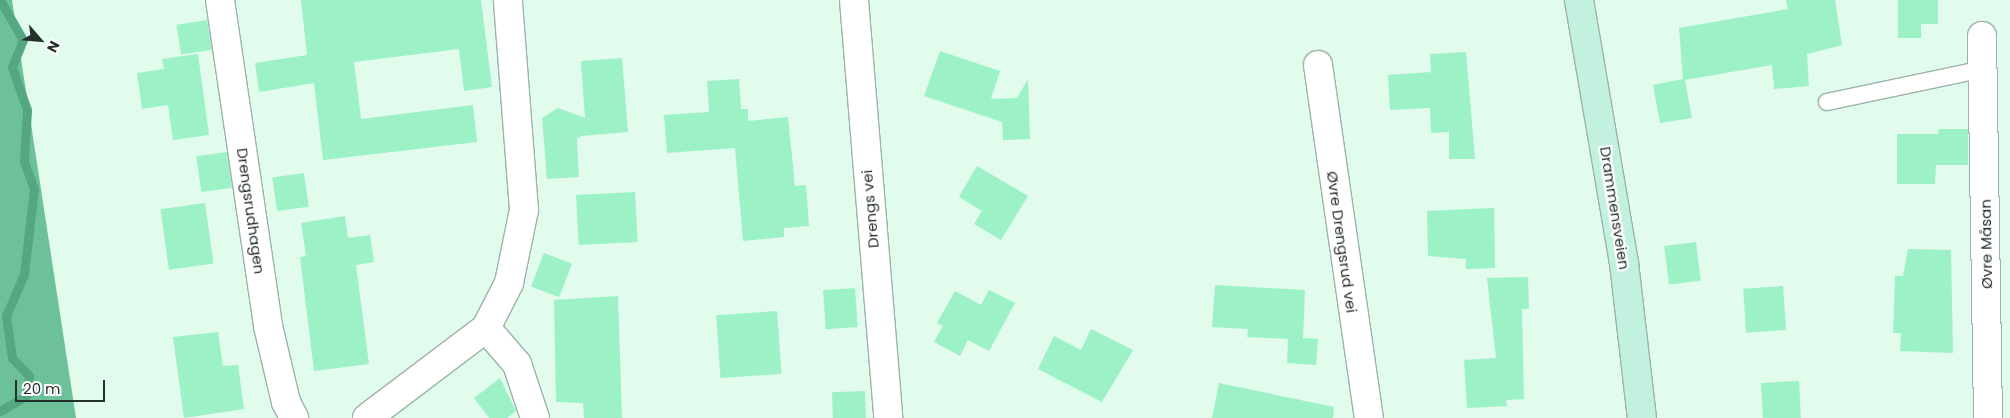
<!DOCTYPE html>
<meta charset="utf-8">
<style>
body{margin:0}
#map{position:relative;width:2010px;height:418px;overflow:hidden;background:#e1fbed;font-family:Poppins,sans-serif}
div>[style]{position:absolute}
.forest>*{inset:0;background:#6dc19a}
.stream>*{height:9px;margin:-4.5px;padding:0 4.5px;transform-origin:4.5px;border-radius:4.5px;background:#53a881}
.building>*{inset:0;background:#9cf1c7;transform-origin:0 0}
.roads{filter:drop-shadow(1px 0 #9bb4a6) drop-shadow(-1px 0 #9bb4a6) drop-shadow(0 1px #9bb4a6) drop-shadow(0 -1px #9bb4a6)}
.lane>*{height:16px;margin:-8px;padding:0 8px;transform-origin:8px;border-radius:8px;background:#fff}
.street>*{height:28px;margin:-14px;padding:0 14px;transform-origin:14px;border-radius:14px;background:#fff}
.secondary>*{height:28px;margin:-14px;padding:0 14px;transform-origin:14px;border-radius:14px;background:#c3f1df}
span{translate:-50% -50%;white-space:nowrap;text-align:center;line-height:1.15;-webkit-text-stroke:4.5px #fff;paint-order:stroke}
.street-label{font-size:15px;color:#26302b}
.north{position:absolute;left:15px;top:15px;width:50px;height:50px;-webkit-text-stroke:4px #fff;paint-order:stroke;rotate:117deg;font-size:14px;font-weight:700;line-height:20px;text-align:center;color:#26302b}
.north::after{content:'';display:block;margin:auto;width:18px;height:22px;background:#26302b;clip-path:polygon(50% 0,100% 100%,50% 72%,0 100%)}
.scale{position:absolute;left:15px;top:380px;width:90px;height:22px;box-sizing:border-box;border:2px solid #26302b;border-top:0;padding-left:6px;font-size:15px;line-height:18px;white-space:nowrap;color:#26302b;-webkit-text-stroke:4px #fff;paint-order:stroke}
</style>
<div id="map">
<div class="forest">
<div style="clip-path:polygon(0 0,12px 0,76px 418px,0 418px)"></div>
</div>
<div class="stream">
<div style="left:0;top:411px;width:30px;rotate:-30deg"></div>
<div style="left:26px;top:396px;width:20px;rotate:-81deg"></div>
<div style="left:29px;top:376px;width:25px;rotate:-133deg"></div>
<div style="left:12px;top:358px;width:42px;rotate:-98.1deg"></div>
<div style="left:6px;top:316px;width:46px;rotate:-66.8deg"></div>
<div style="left:24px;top:274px;width:86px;rotate:-83.3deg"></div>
<div style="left:34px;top:189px;width:30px;rotate:-110deg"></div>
<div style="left:24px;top:161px;width:51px;rotate:-86.6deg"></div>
<div style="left:27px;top:110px;width:46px;rotate:-109.2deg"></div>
<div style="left:12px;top:67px;width:29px;rotate:-68deg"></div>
<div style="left:23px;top:40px;width:46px;rotate:-119.9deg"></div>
</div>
<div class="building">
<div style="clip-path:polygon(301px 0,481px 0,492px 87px,464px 91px,459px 49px,354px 62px,361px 119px,473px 105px,477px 142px,323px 160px,314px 83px,259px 92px,255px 63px,307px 55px)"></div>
<div style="clip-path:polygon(1786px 0,1835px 0,1842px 45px,1807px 54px,1809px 86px,1774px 89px,1772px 65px,1685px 80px,1692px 118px,1660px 123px,1653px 85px,1683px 79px,1679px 28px,1788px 9px)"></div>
<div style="clip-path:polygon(1898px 0,1938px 0,1938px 24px,1921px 24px,1921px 38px,1898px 38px)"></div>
<div style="left:207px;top:20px;width:30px;height:31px;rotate:81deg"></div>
<div style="clip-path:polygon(940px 51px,1000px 71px,991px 99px,1017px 98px,1028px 79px,1030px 139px,1003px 140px,1002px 122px,924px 96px)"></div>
<div style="clip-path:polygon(1466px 52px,1475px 159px,1449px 159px,1449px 132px,1431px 133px,1430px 108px,1390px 110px,1388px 75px,1431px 72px,1430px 54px)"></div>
<div style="clip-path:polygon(198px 54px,209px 135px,173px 140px,168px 105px,142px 109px,137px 73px,164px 69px,162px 59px)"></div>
<div style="clip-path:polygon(622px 58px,628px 132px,581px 136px,577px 139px,579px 177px,547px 179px,542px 118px,558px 108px,585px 118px,581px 61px)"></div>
<div style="clip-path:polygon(739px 79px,741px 109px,748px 109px,748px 121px,788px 117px,795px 186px,806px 185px,809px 226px,784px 228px,784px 237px,743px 241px,735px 148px,667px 153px,664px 115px,709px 112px,707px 81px)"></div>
<div style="clip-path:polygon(1939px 129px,1968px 129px,1968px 165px,1936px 165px,1935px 184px,1897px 184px,1897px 134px,1938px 134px)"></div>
<div style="left:227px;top:152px;width:36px;height:31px;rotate:82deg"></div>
<div style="clip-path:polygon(977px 166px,1028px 196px,1001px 240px,974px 224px,982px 211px,959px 197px)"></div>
<div style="left:304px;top:173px;width:34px;height:32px;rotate:82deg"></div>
<div style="left:635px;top:192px;width:50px;height:59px;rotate:87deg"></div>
<div style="left:205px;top:203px;width:61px;height:45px;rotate:82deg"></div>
<div style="clip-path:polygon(1494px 208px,1495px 268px,1466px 269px,1466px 259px,1428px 256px,1427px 211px)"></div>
<div style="clip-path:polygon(345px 216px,348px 238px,370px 235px,374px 262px,356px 265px,369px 364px,314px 371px,300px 257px,306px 256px,301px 223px)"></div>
<div style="left:1696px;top:242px;width:39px;height:32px;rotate:83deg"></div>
<div style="clip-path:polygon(1908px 249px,1951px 250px,1953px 353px,1900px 351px,1901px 333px,1893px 333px,1895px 276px,1903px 276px)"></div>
<div style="left:544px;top:253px;width:30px;height:36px;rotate:21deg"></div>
<div style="clip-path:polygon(1528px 277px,1529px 309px,1522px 309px,1524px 399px,1506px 400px,1507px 406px,1467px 408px,1464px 360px,1496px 358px,1487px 278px)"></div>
<div style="clip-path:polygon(1215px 285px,1305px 290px,1303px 338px,1318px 339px,1316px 365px,1287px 363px,1288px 339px,1247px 337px,1248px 329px,1212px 327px)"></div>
<div style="left:1783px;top:286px;width:44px;height:40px;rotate:86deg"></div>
<div style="left:855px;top:288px;width:39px;height:32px;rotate:86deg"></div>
<div style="clip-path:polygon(989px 290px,1015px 303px,989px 351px,968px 340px,960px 356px,934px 342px,943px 326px,937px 323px,955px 291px,981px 305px)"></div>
<div style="clip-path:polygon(618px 296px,622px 418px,584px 418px,583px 403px,556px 402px,554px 300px)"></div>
<div style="left:777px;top:311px;width:63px;height:61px;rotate:86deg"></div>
<div style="clip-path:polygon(1091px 329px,1133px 350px,1102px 402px,1038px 369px,1054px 336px,1081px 350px)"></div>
<div style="clip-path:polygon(218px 332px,223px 366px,238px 365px,244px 409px,184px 418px,173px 337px)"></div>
<div style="clip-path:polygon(500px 378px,516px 411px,507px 418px,489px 418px,474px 398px)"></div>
<div style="left:1799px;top:381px;width:37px;height:38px;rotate:87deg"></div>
<div style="clip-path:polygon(1219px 383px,1334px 407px,1333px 418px,1212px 418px)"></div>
<div style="left:865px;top:391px;width:27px;height:33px;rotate:88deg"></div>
</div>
<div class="roads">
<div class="lane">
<div style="left:1827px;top:102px;width:160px;rotate:-11.9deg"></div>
</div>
<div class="street">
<div style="left:220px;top:0;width:330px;rotate:81.6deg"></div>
<div style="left:268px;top:326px;width:78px;rotate:76.7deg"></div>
<div style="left:286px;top:402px;width:18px;rotate:63deg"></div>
<div style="left:854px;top:0;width:419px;rotate:85.3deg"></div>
<div style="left:1982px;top:36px;width:382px;rotate:89.1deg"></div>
<div style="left:1318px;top:65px;width:357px;rotate:81.8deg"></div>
<div style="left:486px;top:328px;width:48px;rotate:49.3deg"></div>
<div style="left:517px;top:364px;width:57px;rotate:71.6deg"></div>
<div style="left:367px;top:418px;width:149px;rotate:-37.1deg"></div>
<div style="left:486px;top:328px;width:51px;rotate:-62.9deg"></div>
<div style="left:509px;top:283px;width:75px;rotate:-78.4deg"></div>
<div style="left:524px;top:210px;width:211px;rotate:-94.4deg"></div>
</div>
<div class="secondary">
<div style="left:1579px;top:0;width:267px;rotate:80.3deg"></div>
<div style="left:1624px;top:263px;width:156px;rotate:83.4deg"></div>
</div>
</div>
<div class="street-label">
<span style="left:1615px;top:208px;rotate:81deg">Drammensveien</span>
<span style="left:870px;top:209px;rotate:-95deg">Drengs vei</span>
<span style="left:251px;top:211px;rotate:82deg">Drengsrudhagen</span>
<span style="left:1342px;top:242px;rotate:82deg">Øvre Drengsrud vei</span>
<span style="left:1986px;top:244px;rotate:-91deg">Øvre Måsan</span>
</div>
<div class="north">N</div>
<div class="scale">20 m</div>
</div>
